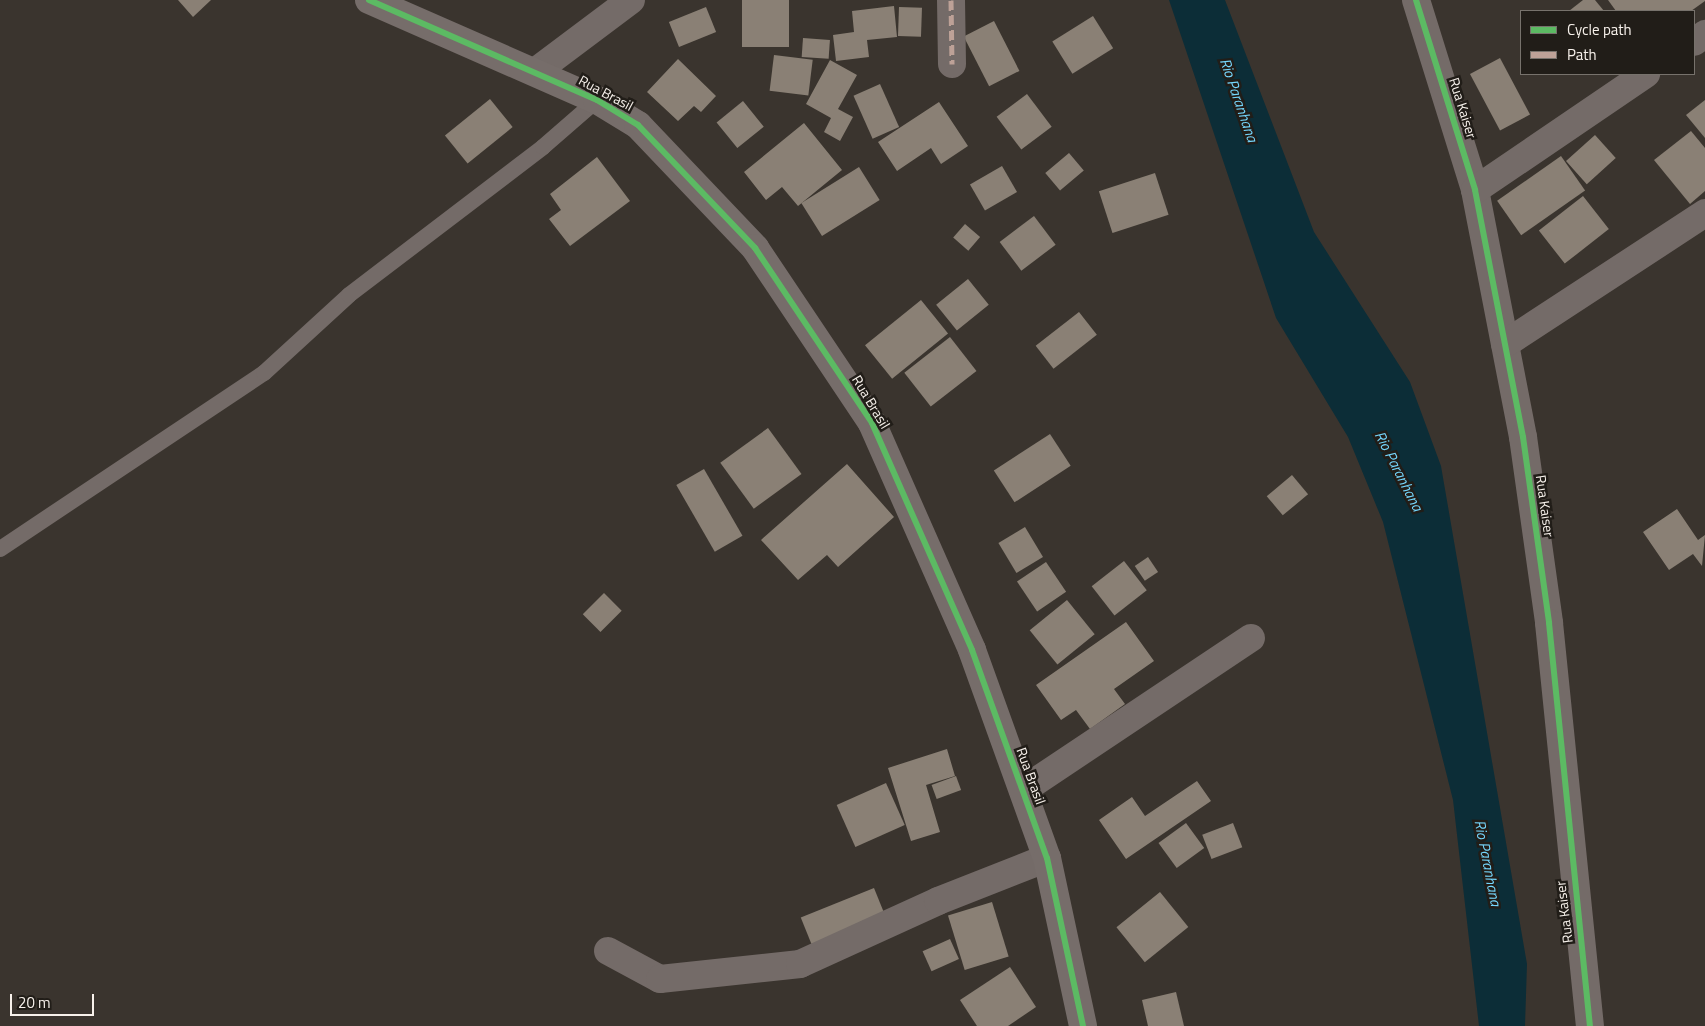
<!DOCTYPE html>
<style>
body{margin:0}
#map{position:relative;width:1705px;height:1026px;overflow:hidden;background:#3a342e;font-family:"Titillium Web",sans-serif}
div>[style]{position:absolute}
.water>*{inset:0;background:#0c2d37}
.building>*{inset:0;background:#8a8075;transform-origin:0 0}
.lane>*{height:16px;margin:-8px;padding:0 8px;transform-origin:8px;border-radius:8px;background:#746b68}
.street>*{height:28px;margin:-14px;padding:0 14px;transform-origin:14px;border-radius:14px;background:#746b68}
.secondary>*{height:28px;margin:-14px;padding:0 14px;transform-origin:14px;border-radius:14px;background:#766d6a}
.quiet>*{height:5px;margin-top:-2.5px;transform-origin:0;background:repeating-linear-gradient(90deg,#bda197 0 10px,transparent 0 15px)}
.cycleway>*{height:6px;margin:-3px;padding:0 3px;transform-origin:3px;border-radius:3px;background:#5cba63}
span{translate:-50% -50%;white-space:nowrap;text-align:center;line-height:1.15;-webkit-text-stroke:5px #211d18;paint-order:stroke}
.street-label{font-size:14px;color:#f7f1eb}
.water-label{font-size:15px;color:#75d6fc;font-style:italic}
.legend{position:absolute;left:1520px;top:10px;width:175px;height:65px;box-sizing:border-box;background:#211d18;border:1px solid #77726c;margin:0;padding:6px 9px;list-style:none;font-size:15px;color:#f7f1eb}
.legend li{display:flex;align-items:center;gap:10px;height:25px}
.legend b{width:25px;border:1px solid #77726c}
.scale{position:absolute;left:10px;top:994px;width:84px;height:22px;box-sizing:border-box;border:2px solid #f7f1eb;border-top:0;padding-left:6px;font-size:15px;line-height:18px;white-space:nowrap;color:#f7f1eb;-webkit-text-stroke:4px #211d18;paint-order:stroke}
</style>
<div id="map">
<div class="water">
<div style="clip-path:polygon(1169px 0,1225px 0,1314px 232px,1410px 382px,1441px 466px,1527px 964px,1525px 1026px,1479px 1026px,1453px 800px,1383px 522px,1348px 437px,1276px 318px)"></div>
</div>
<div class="building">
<div style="clip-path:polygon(178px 0,211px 0,193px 17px)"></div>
<div style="left:742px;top:0;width:47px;height:47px"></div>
<div style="clip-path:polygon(1583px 0,1595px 0,1604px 11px,1569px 11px)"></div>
<div style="clip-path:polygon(1608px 0,1705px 0,1705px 1px,1691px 11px,1616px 11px)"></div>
<div style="clip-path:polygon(894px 6px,897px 37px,867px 40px,869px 57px,836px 61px,833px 35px,854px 32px,852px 11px)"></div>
<div style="left:706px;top:7px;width:27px;height:40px;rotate:68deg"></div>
<div style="left:899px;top:7px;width:23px;height:29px;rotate:2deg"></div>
<div style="left:1093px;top:16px;width:38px;height:48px;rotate:58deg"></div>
<div style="left:994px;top:21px;width:56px;height:34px;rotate:63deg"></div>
<div style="left:803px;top:38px;width:27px;height:19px;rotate:4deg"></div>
<div style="left:774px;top:55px;width:39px;height:36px;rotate:7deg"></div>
<div style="left:1500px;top:58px;width:64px;height:34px;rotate:62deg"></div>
<div style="clip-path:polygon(678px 59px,716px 96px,701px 112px,694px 106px,678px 121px,647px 92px)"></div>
<div style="clip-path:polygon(830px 60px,857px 75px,838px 109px,853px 117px,840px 141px,824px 132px,831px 118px,806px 104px)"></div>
<div style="left:880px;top:84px;width:47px;height:29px;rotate:66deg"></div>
<div style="left:1027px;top:94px;width:41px;height:38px;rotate:53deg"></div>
<div style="left:490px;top:99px;width:36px;height:58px;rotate:51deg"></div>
<div style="clip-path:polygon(1705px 100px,1705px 138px,1686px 115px)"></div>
<div style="left:743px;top:101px;width:33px;height:34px;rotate:51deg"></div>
<div style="clip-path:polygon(939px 102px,968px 146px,941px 164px,931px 148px,897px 171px,878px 142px)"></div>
<div style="clip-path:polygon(804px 123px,842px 170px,798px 206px,782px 187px,766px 200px,744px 172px)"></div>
<div style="clip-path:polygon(1691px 131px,1705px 148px,1705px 191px,1690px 204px,1654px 160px)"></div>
<div style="left:1595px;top:135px;width:31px;height:39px;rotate:48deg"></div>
<div style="left:1069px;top:153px;width:23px;height:31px;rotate:50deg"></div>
<div style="left:1561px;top:156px;width:42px;height:78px;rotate:55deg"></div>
<div style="clip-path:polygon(597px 157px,630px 201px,570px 246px,549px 219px,561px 210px,550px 194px)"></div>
<div style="left:1002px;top:166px;width:30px;height:37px;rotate:60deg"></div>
<div style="left:859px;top:167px;width:39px;height:68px;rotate:58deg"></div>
<div style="left:1155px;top:173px;width:44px;height:59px;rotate:72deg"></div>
<div style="left:1583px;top:196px;width:42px;height:56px;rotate:52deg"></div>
<div style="left:1034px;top:216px;width:36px;height:43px;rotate:53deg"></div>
<div style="left:965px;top:224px;width:20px;height:18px;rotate:41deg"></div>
<div style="left:968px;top:279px;width:33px;height:41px;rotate:51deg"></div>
<div style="left:921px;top:300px;width:43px;height:72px;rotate:51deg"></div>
<div style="left:1079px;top:312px;width:29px;height:55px;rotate:52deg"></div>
<div style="left:950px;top:337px;width:43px;height:58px;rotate:52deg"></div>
<div style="left:768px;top:428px;width:57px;height:59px;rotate:54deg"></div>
<div style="left:1050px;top:434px;width:38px;height:67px;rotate:57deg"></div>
<div style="clip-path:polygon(847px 464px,894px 517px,838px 567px,827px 555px,798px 580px,761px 540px)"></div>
<div style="left:704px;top:469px;width:77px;height:32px;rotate:60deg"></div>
<div style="left:1292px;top:475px;width:25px;height:33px;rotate:50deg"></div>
<div style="clip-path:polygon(1677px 509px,1698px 540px,1705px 535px,1702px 566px,1693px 554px,1669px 570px,1643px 532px)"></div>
<div style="left:1025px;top:527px;width:35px;height:31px;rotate:59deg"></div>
<div style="left:1148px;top:557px;width:18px;height:16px;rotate:56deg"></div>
<div style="left:1124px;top:561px;width:37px;height:41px;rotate:52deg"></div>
<div style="left:1046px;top:562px;width:36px;height:35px;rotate:56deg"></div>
<div style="left:604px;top:593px;width:25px;height:30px;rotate:45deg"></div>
<div style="left:1067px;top:600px;width:44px;height:48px;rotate:51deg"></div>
<div style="clip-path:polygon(1126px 622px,1154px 661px,1114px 689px,1125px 704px,1090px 729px,1076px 710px,1061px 720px,1036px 685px)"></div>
<div style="clip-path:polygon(947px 749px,955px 776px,926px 785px,940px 832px,911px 841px,888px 768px)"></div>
<div style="left:956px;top:776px;width:15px;height:26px;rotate:70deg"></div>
<div style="clip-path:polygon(1197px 781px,1211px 801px,1126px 859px,1099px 820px,1132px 797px,1145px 816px)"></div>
<div style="left:886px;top:783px;width:46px;height:54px;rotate:66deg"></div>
<div style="left:1186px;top:823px;width:31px;height:34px;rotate:54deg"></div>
<div style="left:1233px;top:823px;width:26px;height:33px;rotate:69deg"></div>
<div style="left:874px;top:888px;width:31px;height:79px;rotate:68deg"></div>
<div style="left:1160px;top:892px;width:45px;height:56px;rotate:51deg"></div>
<div style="left:992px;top:902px;width:57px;height:46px;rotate:73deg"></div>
<div style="left:950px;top:939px;width:22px;height:30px;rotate:66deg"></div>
<div style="clip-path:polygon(1010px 967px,1036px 1007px,1008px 1026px,977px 1026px,960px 1000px)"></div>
<div style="clip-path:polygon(1176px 992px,1184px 1026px,1148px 1026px,1142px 1000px)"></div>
</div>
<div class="lane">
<div style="left:0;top:549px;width:317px;rotate:-33.7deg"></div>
<div style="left:264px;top:373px;width:115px;rotate:-42.5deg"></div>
<div style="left:349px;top:295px;width:244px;rotate:-37.3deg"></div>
<div style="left:543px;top:147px;width:72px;rotate:-41deg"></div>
</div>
<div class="street">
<div style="left:951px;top:0;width:64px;rotate:89.1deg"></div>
<div style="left:1416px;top:0;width:199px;rotate:72.7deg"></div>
<div style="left:1475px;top:190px;width:252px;rotate:79deg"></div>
<div style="left:1523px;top:437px;width:188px;rotate:82deg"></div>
<div style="left:1549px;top:623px;width:405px;rotate:84.2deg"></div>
<div style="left:1694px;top:42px;width:14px;rotate:-36deg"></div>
<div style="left:535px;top:72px;width:120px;rotate:-36.9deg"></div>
<div style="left:1475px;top:190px;width:207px;rotate:-34.2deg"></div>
<div style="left:1505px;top:344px;width:239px;rotate:-33.2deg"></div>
<div style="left:1023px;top:790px;width:274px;rotate:-33.7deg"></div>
<div style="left:608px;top:951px;width:59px;rotate:28.3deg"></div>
<div style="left:660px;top:979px;width:141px;rotate:-6.1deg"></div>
<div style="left:800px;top:964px;width:152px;rotate:-24.5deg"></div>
<div style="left:938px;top:901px;width:117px;rotate:-21.5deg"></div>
</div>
<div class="secondary">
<div style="left:369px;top:0;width:249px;rotate:23.7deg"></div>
<div style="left:597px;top:100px;width:48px;rotate:31.4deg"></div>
<div style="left:638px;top:125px;width:170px;rotate:46.4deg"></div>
<div style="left:755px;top:248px;width:211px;rotate:56.2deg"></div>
<div style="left:872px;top:423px;width:248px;rotate:66.2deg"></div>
<div style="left:972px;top:650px;width:221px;rotate:70.2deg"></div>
<div style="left:1047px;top:858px;width:172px;rotate:77.9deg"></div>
</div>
<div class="quiet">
<div style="left:951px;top:0;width:64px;rotate:89.1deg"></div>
</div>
<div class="cycleway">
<div style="left:369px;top:0;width:249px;rotate:23.7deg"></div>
<div style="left:597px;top:100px;width:48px;rotate:31.4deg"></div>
<div style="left:638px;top:125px;width:170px;rotate:46.4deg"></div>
<div style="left:755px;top:248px;width:211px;rotate:56.2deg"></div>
<div style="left:872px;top:423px;width:248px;rotate:66.2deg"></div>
<div style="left:972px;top:650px;width:221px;rotate:70.2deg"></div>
<div style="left:1047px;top:858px;width:172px;rotate:77.9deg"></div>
<div style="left:1416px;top:0;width:199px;rotate:72.7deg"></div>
<div style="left:1475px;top:190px;width:252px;rotate:79deg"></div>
<div style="left:1523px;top:437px;width:188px;rotate:82deg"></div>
<div style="left:1549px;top:623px;width:405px;rotate:84.2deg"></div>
</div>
<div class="street-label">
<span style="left:606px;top:93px;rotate:28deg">Rua Brasil</span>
<span style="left:1463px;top:108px;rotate:73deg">Rua Kaiser</span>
<span style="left:871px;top:402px;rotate:59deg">Rua Brasil</span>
<span style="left:1545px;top:506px;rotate:82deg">Rua Kaiser</span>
<span style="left:1031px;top:776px;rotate:70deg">Rua Brasil</span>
<span style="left:1564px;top:912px;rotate:-97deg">Rua Kaiser</span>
</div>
<div class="water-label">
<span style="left:1239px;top:100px;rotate:71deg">Rio Paranhana</span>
<span style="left:1399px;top:471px;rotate:63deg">Rio Paranhana</span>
<span style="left:1488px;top:863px;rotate:79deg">Rio Paranhana</span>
</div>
<ul class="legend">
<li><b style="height:6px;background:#5cba63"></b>Cycle path</li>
<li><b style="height:6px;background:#bda197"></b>Path</li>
</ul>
<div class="scale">20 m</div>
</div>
